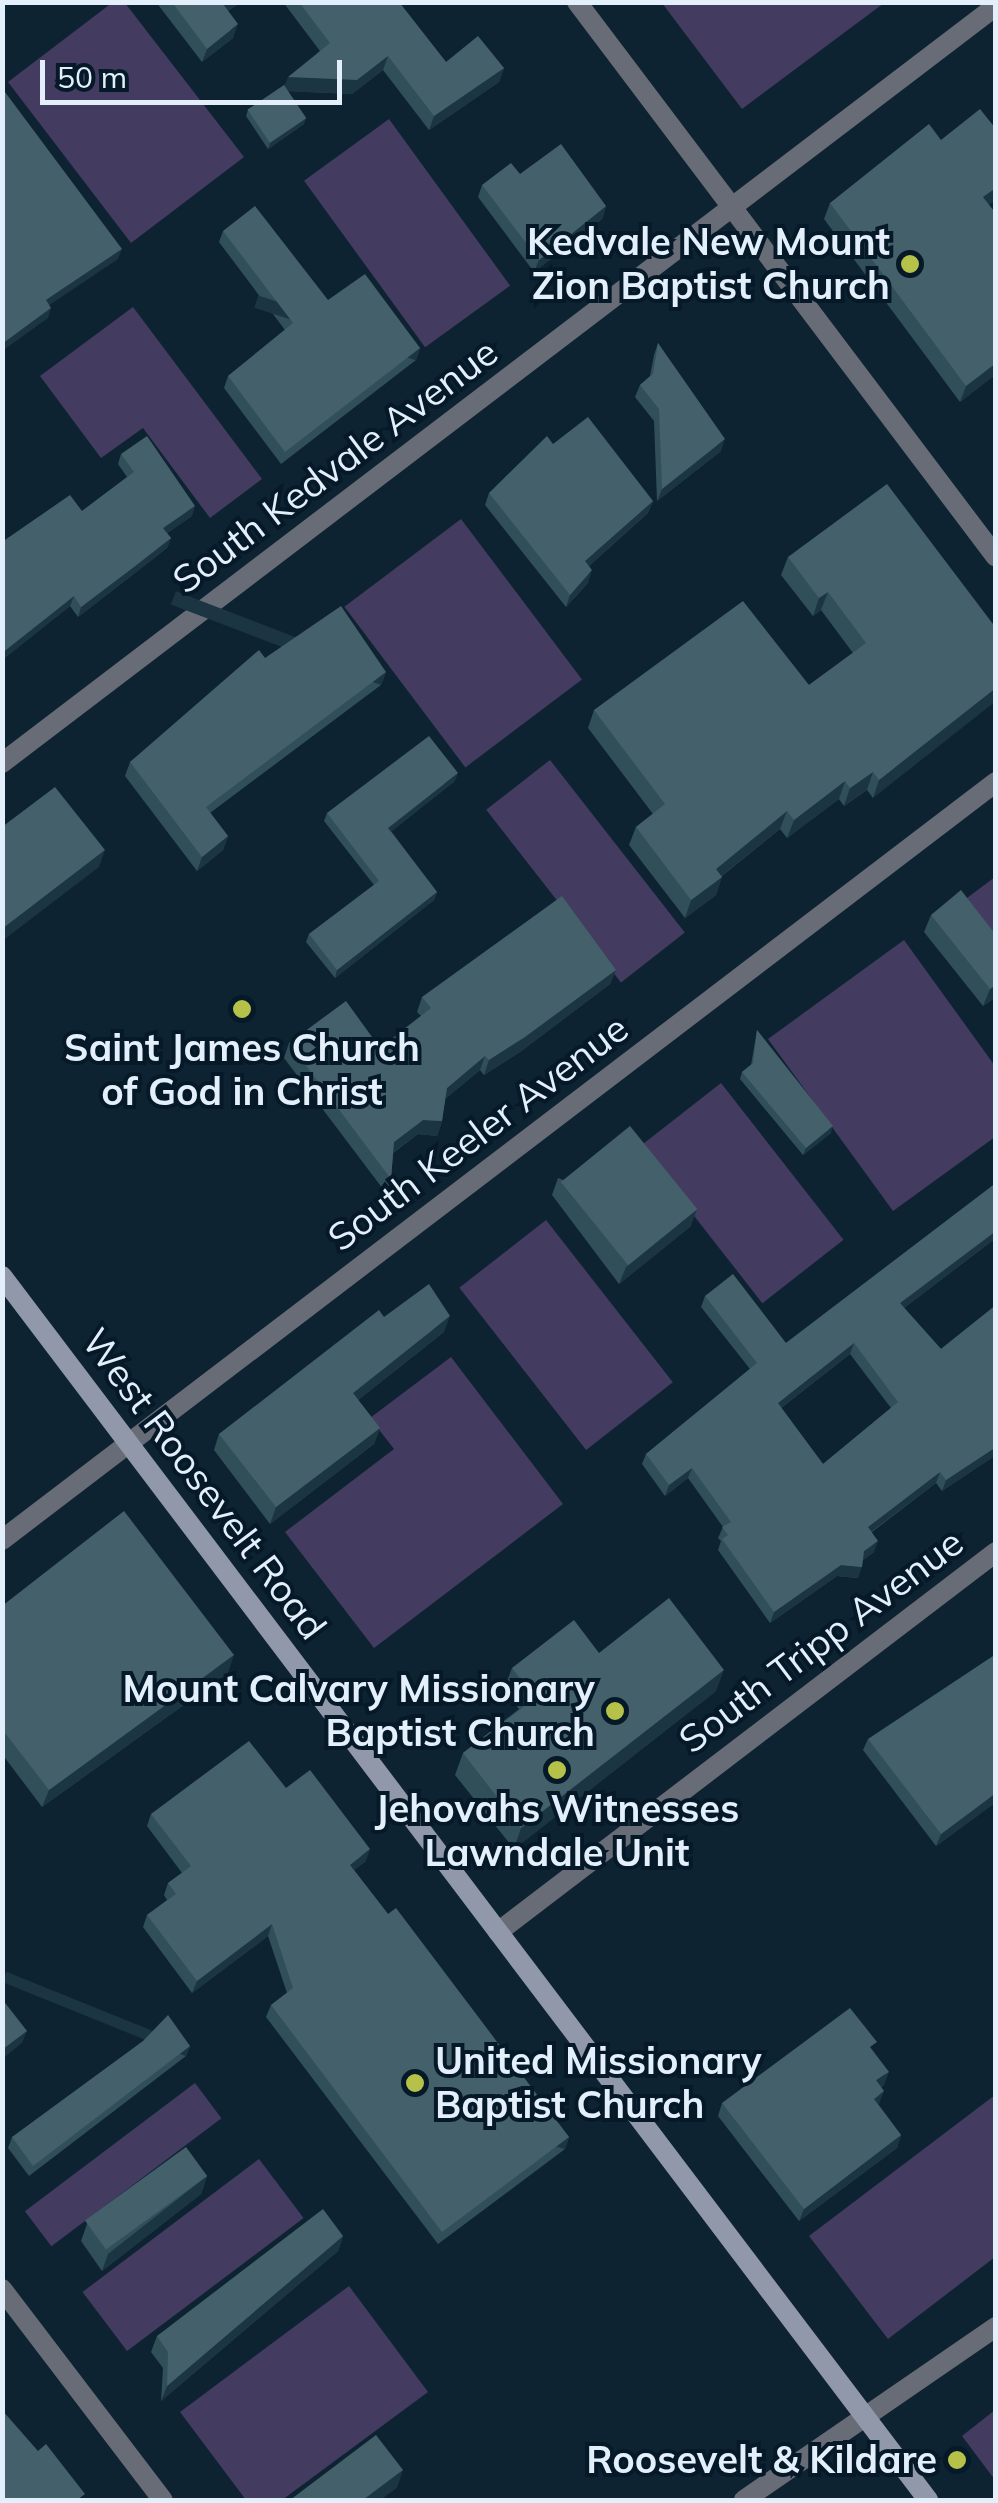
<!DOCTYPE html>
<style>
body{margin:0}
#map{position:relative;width:998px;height:2503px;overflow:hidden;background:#0e2332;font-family:Mulish,sans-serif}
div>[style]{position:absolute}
.green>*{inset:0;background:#443b61;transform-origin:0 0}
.minor>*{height:20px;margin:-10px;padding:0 10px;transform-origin:10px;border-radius:10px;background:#686c77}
.tertiary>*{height:20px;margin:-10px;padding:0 10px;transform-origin:10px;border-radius:10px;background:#686c77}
.secondary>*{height:20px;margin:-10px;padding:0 10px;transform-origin:10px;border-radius:10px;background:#9198a9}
.wall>*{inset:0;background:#314f58}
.shaded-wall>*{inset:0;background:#1b3642;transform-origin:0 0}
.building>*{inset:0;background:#44606a;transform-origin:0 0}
.dots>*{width:28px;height:28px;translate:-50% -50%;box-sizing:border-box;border:5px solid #051928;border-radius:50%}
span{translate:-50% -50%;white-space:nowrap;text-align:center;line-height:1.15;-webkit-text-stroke:8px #051928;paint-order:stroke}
.poi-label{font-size:38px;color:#e3effa;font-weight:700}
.right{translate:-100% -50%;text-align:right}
.left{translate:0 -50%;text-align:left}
.street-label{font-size:38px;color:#e3effa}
.frame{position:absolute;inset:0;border:5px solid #e3effa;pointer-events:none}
.scale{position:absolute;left:40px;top:60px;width:302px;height:45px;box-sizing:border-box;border:5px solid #e3effa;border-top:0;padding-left:12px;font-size:30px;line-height:35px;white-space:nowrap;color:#e3effa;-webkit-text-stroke:8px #051928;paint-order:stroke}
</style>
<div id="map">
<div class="green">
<div style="clip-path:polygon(113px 2px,125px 3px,244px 157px,131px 243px,8px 82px)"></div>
<div style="clip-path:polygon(662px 3px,884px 3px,742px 109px)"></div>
<div style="left:389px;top:119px;width:206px;height:105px;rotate:54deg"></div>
<div style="clip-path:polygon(133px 307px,262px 479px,210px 518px,143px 428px,101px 458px,40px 376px)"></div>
<div style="left:461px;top:519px;width:201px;height:146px;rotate:53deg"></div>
<div style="left:550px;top:760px;width:219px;height:81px;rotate:52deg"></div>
<div style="clip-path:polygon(995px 877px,995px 935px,967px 898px)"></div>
<div style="clip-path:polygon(904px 940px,995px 1066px,995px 1137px,893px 1211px,768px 1039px)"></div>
<div style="left:721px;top:1083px;width:199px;height:103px;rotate:52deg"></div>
<div style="left:546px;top:1220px;width:206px;height:110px;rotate:52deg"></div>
<div style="clip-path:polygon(451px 1357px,563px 1504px,374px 1648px,285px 1532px,394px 1449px,370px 1418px)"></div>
<div style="left:195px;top:2083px;width:44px;height:213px;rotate:53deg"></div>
<div style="clip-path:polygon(995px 2095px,995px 2257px,888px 2339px,809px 2236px)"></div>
<div style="left:259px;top:2159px;width:74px;height:221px;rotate:53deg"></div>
<div style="clip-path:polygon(349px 2286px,428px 2392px,282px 2500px,246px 2500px,180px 2412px)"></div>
<div style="clip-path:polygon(995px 2410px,995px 2480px,962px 2436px)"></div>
</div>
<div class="minor">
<div style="left:577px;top:2px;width:695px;rotate:52.95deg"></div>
<div style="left:2px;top:763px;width:1249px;rotate:-37.29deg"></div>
<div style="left:498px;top:1932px;width:626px;rotate:-37.35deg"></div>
<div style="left:2px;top:2289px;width:265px;rotate:52.7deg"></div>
<div style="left:744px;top:2500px;width:306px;rotate:-34.5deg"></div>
</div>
<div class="tertiary">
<div style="left:2px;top:1540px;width:1250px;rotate:-37.33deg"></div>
</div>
<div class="secondary">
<div style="left:2px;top:1276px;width:1535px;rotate:52.89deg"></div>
</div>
<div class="wall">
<div style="clip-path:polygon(156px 2px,241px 2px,228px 11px,233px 38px,202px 62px)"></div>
<div style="clip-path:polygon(283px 2px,399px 2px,446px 62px,504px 68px,499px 82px,429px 130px,383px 70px,352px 94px,288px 91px,304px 124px,268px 149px,246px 116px,248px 110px,284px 86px,320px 51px)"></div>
<div style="clip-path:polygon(941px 140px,996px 214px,996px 374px,960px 402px,824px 219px,830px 203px)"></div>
<div style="clip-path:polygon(520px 174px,606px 206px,602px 219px,534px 272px,478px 197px,482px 185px)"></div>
<div style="clip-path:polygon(223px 231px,328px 300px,420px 348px,416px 360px,281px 464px,224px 388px,228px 376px,285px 330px,219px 242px)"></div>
<div style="clip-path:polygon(658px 343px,721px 451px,657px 501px,654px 421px,635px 397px,640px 385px,650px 376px,654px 355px)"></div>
<div style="clip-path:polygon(553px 444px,653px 501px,648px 513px,589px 566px,588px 583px,566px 607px,485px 505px,489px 493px)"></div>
<div style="clip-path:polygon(121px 454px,192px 516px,167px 533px,171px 538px,167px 548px,131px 576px,78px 617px,70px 606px,2px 660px,2px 542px,82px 511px,127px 477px,118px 464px)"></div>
<div style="clip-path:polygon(788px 557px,996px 628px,873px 798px,867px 790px,844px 806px,839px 799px,787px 838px,780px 829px,722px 876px,716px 895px,685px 918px,629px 845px,636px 827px,653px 814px,588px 728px,594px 710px,809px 685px,853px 653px,821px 610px,813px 616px,781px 575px)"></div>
<div style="clip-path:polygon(265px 658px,386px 672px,381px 685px,210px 813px,228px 836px,223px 850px,197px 871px,125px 776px,130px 762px)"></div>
<div style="clip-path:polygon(455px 781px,391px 831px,437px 892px,434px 900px,335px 978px,306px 942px,309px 934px,374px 885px,324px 821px,327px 813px)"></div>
<div style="clip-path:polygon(931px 915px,996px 935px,996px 997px,983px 1006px,924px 932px)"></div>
<div style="clip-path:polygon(616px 970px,610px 984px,520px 1052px,484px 1075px,480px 1070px,445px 1099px,442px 1121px,437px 1136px,418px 1134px,393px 1153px,391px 1179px,386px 1193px,284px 1058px,289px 1043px,380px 1048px,421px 1016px,417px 1012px,422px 997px)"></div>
<div style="clip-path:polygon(757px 1030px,831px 1133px,803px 1155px,740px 1079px,742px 1072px,751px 1065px)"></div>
<div style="clip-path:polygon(558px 1178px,691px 1226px,619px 1284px,552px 1195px)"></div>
<div style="clip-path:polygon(evenodd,996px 1183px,996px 1238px,904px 1308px,941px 1349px,996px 1305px,996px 1455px,942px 1491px,936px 1483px,872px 1532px,874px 1552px,863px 1560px,858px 1578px,837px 1576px,770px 1623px,718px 1550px,721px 1541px,718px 1538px,723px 1527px,688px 1478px,665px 1496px,642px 1464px,646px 1454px,750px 1369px,701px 1307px,705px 1296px,786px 1343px,996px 1183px,850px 1354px,891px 1408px,823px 1464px,781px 1408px,850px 1354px)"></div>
<div style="clip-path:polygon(384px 1317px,444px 1332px,358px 1400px,380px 1428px,374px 1444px,270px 1524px,214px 1450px,219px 1434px)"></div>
<div style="clip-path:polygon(2px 1606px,228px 1673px,42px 1807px,2px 1754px)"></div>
<div style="clip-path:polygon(599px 1653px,716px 1691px,514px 1849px,455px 1775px,463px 1753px,519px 1709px,504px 1689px,512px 1668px)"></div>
<div style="clip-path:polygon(868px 1739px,996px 1802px,936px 1846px,863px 1750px)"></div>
<div style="clip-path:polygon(286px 1788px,366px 1861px,354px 1870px,388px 1914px,569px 2137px,565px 2149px,438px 2244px,266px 2017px,271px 2005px,287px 1993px,268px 1936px,192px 1993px,143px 1927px,147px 1915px,167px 1900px,164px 1895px,168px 1883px,182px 1873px,147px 1826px,151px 1814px)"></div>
<div style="clip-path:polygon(190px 2046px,186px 2056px,29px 2176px,8px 2148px,12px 2137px)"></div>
<div style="clip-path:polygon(873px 2051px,884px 2085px,881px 2087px,878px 2104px,901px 2135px,897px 2148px,799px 2221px,718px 2116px,722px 2103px)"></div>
<div style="clip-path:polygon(207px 2176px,201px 2194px,102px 2271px,81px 2241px,87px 2224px)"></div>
<div style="clip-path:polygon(343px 2236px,338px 2251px,161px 2401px,163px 2368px,151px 2352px,157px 2336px)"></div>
</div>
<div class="shaded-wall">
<div style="clip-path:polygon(226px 2px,241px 2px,218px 18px,223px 4px)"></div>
<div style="clip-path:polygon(238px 24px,233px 38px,202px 62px,207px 49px)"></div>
<div style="clip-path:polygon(388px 56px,383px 70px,352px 94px,282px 91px,288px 77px)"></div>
<div style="clip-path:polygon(504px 68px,499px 82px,429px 130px,434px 116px)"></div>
<div style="clip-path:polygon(306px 118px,304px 124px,268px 149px,270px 143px)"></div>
<div style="clip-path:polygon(996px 188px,996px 200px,977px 213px,983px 197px)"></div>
<div style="clip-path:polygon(606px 206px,602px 219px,534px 272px,539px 260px)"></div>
<div style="clip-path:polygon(122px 249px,118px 259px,42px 310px,46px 300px)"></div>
<div style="clip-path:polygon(51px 308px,48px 318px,2px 351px,2px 344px)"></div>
<div style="left:420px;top:348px;width:13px;height:170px;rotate:108deg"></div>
<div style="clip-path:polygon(996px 363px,996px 374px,960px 402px,966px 386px)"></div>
<div style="clip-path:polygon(725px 439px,721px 451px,657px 501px,662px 489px)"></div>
<div style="clip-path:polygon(653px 501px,648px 513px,581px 573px,585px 561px)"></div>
<div style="clip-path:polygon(195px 506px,192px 516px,160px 538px,163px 528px)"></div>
<div style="clip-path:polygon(171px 538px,167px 548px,78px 617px,81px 607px)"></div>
<div style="clip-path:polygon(592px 570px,588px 583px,566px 607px,570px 595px)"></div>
<div style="clip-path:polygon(828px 592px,821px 610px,813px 616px,819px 598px)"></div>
<div style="clip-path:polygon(74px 596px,70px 606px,2px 660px,2px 653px)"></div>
<div style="left:386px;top:672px;width:14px;height:225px;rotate:111deg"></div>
<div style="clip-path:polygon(996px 688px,996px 701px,873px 798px,879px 780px)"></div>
<div style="clip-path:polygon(873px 772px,867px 790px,844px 806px,850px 788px)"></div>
<div style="clip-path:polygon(458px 773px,455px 781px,386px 836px,388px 828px)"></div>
<div style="clip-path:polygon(845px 781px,839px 799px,787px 838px,794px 820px)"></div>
<div style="clip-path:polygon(787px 811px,780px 829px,709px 886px,716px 869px)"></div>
<div style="clip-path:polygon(228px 836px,223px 850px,197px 871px,202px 857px)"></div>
<div style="clip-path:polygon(105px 850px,99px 867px,2px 941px,2px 929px)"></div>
<div style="clip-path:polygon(722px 877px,716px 895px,685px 918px,691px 900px)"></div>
<div style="clip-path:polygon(437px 892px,434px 900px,335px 978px,337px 970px)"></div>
<div style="clip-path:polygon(616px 970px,610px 984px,520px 1052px,484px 1075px,489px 1060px)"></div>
<div style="clip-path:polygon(996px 985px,996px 997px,983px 1006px,990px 989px)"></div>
<div style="clip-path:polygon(485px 1056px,480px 1070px,442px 1102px,447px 1088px)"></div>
<div style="clip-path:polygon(423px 1120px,442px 1121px,437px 1136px,418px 1134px,388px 1156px,394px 1142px)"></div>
<div style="clip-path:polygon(833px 1126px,831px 1133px,803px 1155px,806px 1148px)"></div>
<div style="clip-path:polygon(697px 1209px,691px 1226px,619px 1284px,626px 1267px)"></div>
<div style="clip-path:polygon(996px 1231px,996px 1238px,896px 1314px,900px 1303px)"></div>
<div style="clip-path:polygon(450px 1316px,444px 1332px,347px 1409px,353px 1393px)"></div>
<div style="clip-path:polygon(854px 1343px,850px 1354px,774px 1413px,778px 1403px)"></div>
<div style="clip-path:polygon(380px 1428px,374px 1444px,270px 1524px,276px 1507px)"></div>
<div style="clip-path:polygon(996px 1447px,996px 1455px,942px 1491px,946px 1480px)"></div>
<div style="clip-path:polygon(692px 1468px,688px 1478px,665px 1496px,669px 1485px)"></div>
<div style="clip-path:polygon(940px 1472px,936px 1483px,864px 1537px,868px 1527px)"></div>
<div style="clip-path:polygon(878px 1541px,874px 1552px,860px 1562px,864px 1551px)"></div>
<div style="clip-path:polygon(841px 1565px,862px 1567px,858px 1578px,837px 1576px,770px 1623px,774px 1612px)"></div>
<div style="clip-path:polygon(234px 1655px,228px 1673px,42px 1807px,49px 1790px)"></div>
<div style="clip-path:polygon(724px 1670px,716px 1691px,514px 1849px,521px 1828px)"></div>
<div style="clip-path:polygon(996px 1793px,996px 1802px,936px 1846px,941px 1834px)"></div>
<div style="clip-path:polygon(370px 1849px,366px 1861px,346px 1876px,350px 1865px)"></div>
<div style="clip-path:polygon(272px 1924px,268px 1936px,192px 1993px,197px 1981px)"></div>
<div style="clip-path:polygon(27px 2031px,22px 2043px,2px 2059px,2px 2050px)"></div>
<div style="left:190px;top:2046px;width:11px;height:198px;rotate:112deg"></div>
<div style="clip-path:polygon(889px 2072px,884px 2085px,872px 2093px,876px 2080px)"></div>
<div style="clip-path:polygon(884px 2091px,879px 2104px,869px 2112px,874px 2099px)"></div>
<div style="clip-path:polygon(901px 2135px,897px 2148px,799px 2221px,804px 2209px)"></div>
<div style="left:569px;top:2137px;width:13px;height:159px;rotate:108deg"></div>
<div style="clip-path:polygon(207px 2176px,201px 2194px,102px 2271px,108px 2254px)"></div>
<div style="clip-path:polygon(343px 2236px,338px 2251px,161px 2401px,167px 2386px)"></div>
<div style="clip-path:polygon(403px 2470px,397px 2488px,380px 2500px,363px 2500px)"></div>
</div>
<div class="building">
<div style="clip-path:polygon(172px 2px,226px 2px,223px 4px,238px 24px,207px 49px)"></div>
<div style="clip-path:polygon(299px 2px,399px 2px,446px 62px,478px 36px,504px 68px,434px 116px,388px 56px,357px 80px,288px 77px,330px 43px)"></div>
<div style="left:284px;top:85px;width:40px;height:44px;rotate:56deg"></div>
<div style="clip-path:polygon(2px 88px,122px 249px,46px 300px,51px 308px,2px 344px)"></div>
<div style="clip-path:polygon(980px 109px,996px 129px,996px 188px,983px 197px,996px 214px,996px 363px,966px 386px,830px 203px,929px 124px,941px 140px)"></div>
<div style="clip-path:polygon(561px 144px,606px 206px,539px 260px,482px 185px,511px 163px,520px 174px)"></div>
<div style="clip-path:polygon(255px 206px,328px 300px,365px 274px,420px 348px,285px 452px,228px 376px,293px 323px,223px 231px)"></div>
<div style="clip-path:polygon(658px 343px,725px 439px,662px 489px,659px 409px,640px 385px,653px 374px)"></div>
<div style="clip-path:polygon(588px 417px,653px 501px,585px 561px,592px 570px,570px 595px,489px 493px,547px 436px,553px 444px)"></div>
<div style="clip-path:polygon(147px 436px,195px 506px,163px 528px,171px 538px,134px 567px,81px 607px,74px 596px,2px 653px,2px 542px,70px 495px,82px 511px,134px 472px,121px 454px)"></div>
<div style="clip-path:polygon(887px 484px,996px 628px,996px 688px,879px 780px,873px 772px,850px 788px,845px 781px,794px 820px,787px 811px,716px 869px,722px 877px,691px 900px,636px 827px,665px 804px,594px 710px,743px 601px,809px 685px,866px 643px,828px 592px,819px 598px,788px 557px)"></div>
<div style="clip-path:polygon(341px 606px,386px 672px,206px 807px,228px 836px,202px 857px,130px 762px,259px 650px,265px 658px)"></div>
<div style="clip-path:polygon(429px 736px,458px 773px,388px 828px,437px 892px,337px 970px,309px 934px,379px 881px,327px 813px)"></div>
<div style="clip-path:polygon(55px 787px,105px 850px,2px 929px,2px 827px)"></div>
<div style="clip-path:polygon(961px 890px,996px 935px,996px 985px,990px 989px,931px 915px)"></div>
<div style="clip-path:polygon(562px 896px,616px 970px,525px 1037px,489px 1060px,485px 1056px,447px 1088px,442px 1121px,423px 1120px,394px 1142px,391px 1179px,289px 1043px,346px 1001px,380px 1048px,431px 1008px,422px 997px)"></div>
<div style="clip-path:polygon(757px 1030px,833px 1126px,806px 1148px,742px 1072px,753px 1063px)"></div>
<div style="left:630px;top:1126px;width:107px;height:89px;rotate:51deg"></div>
<div style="clip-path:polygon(evenodd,996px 1183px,996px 1231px,900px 1303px,941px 1349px,996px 1305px,996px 1447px,946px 1480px,940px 1472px,868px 1527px,878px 1541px,864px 1551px,862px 1567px,841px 1565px,774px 1612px,722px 1539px,728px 1535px,722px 1527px,731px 1522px,692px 1468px,669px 1485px,646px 1454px,757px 1363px,705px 1296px,733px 1274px,786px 1343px,996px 1183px,854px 1343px,898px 1402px,823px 1464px,778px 1403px,854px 1343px)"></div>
<div style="clip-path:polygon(429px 1284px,450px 1316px,353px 1393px,380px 1428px,276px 1507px,219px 1434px,379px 1310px,384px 1317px)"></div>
<div style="clip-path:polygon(124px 1511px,234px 1655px,49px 1790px,2px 1729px,2px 1606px)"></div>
<div style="clip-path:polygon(669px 1598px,724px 1670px,521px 1828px,463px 1753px,535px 1698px,512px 1668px,574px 1620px,599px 1653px)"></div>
<div style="clip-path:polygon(996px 1654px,996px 1793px,941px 1834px,868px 1739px)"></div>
<div style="clip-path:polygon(249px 1741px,286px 1788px,310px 1770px,370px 1849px,350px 1865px,388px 1914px,396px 1908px,569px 2137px,442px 2232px,271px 2005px,293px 1988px,272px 1924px,197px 1981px,147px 1915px,176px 1894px,168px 1883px,191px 1866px,151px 1814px)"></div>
<div style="clip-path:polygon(2px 1999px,27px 2031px,2px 2050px)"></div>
<div style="clip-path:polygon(850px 2008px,877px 2042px,870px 2047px,889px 2072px,876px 2080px,884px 2091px,874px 2099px,901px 2135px,804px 2209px,722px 2103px)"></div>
<div style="clip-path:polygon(168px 2015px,190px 2046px,33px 2166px,12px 2137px,143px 2041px)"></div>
<div style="left:186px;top:2147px;width:36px;height:125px;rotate:54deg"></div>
<div style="clip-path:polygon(323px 2209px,343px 2236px,167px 2386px,168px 2352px,157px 2336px)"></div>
<div style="clip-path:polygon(2px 2410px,38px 2451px,46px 2444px,85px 2494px,77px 2500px,2px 2500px)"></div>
<div style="clip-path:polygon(376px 2435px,403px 2470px,363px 2500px,290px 2500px)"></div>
</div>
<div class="dots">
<div style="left:910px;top:264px;background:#b6c149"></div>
<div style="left:242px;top:1009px;background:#b6c149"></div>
<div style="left:615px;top:1711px;background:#b6c149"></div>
<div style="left:557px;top:1770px;background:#b6c149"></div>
<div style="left:415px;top:2083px;background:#b6c149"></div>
<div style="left:957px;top:2460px;background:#b6c149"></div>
</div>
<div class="poi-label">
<span class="right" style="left:890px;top:264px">Kedvale New Mount<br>Zion Baptist Church</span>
<span style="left:242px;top:1070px">Saint James Church<br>of God in Christ</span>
<span class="right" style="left:595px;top:1711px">Mount Calvary Missionary<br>Baptist Church</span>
<span style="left:557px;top:1831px">Jehovahs Witnesses<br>Lawndale Unit</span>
<span class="left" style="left:435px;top:2083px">United Missionary<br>Baptist Church</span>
<span class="right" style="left:937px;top:2460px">Roosevelt &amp; Kildare</span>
</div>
<div class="street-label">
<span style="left:335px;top:466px;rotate:-37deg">South Kedvale Avenue</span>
<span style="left:478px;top:1133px;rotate:-37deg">South Keeler Avenue</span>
<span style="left:204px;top:1484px;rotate:53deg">West Roosevelt Road</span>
<span style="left:821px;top:1641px;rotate:-37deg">South Tripp Avenue</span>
</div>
<div class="frame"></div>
<div class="scale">50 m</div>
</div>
